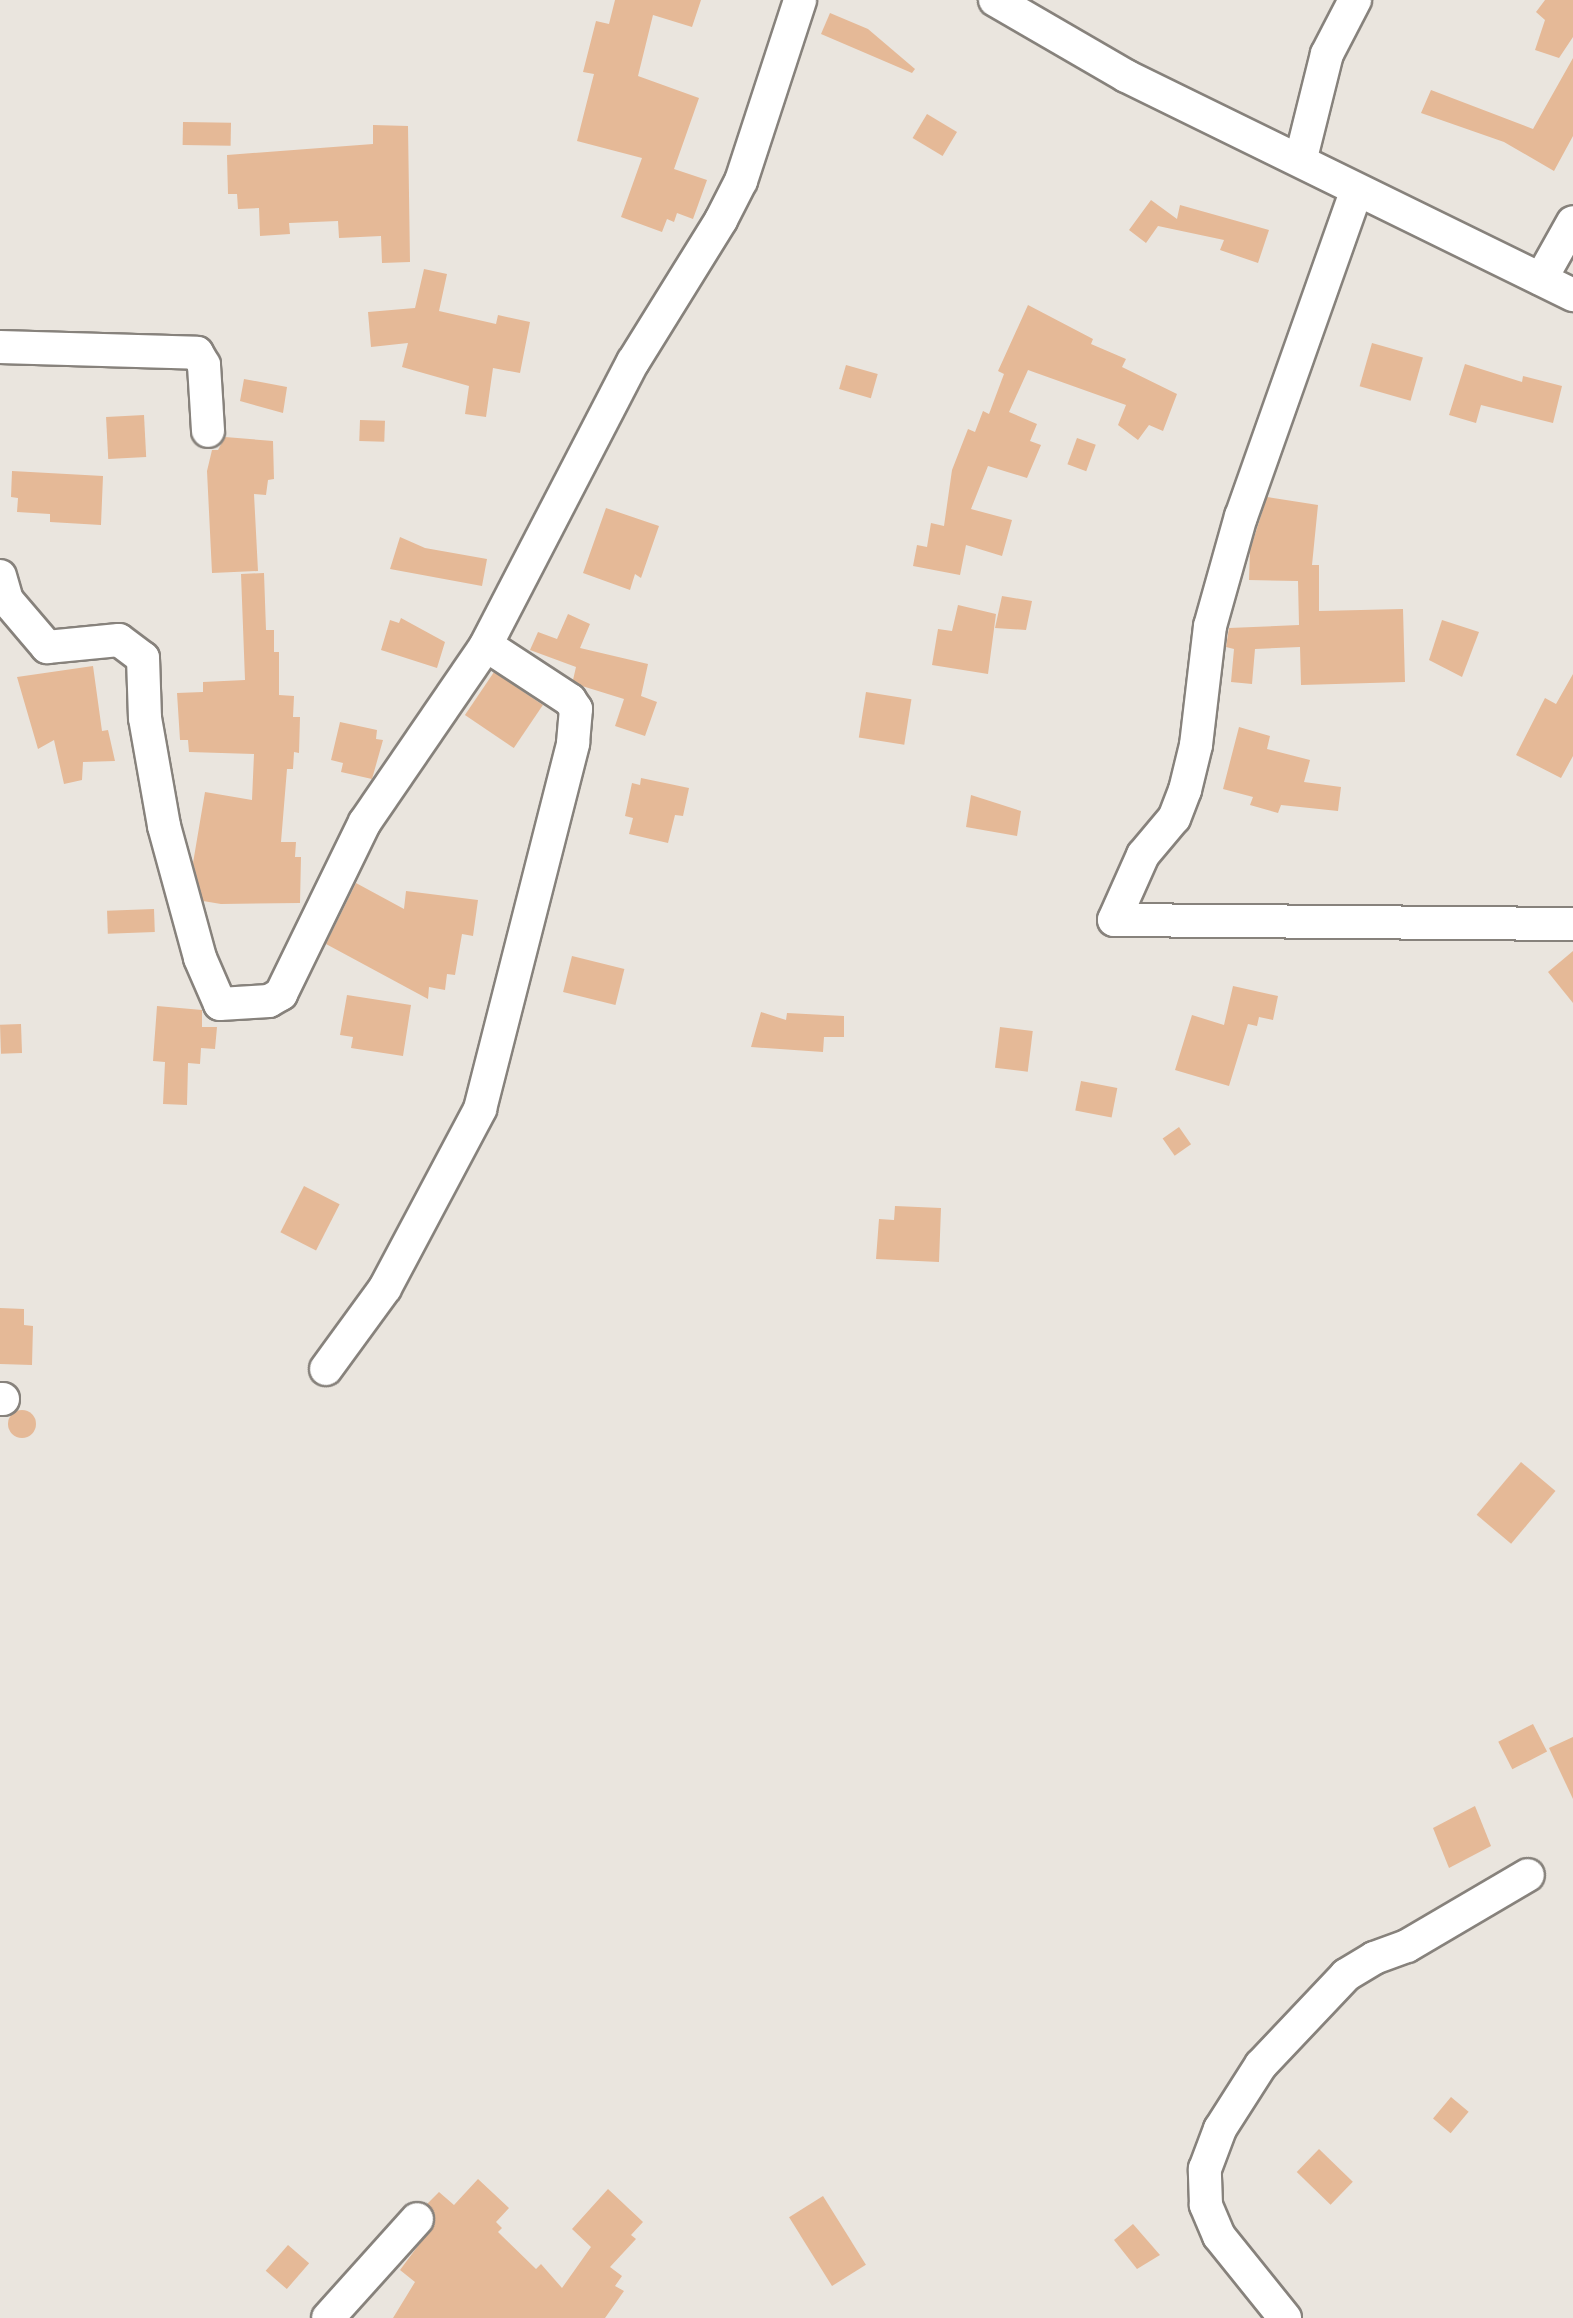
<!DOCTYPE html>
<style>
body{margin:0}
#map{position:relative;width:1573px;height:2318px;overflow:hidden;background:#eae5de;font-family:Literata,serif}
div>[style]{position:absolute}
.building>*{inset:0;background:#e5b997;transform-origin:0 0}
.round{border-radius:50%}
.roads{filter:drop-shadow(2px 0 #87827c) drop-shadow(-2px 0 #87827c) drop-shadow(0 2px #87827c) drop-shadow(0 -2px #87827c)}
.minor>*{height:32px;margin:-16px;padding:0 16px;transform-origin:16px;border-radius:16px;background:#fff}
span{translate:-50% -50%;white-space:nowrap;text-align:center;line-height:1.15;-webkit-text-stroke:7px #fff;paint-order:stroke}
</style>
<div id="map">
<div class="building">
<div style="clip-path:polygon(615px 0,701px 0,692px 27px,653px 15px,638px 76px,699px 98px,674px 169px,707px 180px,693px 219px,677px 213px,674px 222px,667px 219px,662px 232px,621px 217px,642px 158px,577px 141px,594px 74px,583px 72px,596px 21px,609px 24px)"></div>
<div style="clip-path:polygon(1545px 0,1573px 0,1573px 37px,1559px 58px,1535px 50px,1545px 20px,1536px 12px)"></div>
<div style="clip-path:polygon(830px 13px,868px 29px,915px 69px,912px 73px,821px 34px)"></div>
<div style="clip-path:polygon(1573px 58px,1573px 136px,1554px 171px,1504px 142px,1421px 113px,1431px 90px,1533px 129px)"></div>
<div style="left:927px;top:114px;width:35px;height:28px;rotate:31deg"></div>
<div style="left:183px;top:122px;width:48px;height:23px;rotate:1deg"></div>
<div style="clip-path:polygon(373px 125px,408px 126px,410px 262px,382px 263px,381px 236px,339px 238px,338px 221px,289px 223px,290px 234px,260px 236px,259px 208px,238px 209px,237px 194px,228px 194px,227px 155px,373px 144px)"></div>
<div style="clip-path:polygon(1151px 200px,1177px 219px,1180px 205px,1269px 230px,1258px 263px,1220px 250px,1224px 240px,1158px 226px,1146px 243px,1129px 230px)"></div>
<div style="clip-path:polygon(424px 269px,447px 274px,439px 311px,496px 324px,498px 315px,530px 322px,520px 373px,493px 368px,486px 417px,465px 414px,469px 386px,402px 367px,408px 343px,371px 347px,368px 312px,415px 308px)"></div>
<div style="clip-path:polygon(1028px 305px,1093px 339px,1091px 344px,1126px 359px,1122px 367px,1177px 394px,1163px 431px,1149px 425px,1138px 440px,1118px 425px,1126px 405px,1028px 370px,1009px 412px,1037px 424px,1030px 441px,1041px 445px,1027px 478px,988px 466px,971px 509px,1012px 520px,1002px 556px,966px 545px,960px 575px,913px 566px,917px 545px,927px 547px,931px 523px,944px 526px,952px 470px,968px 429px,975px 432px,983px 411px,989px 414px,1004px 374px,998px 371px)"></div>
<div style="left:1372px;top:343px;width:53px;height:45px;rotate:16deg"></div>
<div style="clip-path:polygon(1465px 364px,1522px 382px,1523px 376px,1562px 386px,1553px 423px,1481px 405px,1476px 423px,1449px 415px)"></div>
<div style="left:846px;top:365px;width:33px;height:25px;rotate:16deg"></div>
<div style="clip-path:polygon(244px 379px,287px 387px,283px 413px,240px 401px)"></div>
<div style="left:144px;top:415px;width:42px;height:38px;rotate:87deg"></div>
<div style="left:360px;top:420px;width:25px;height:21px;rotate:2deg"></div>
<div style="clip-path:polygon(225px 437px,273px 441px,274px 479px,268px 480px,266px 495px,254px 494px,258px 571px,212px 573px,207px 471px,212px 450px,218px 450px)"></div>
<div style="left:1077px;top:438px;width:20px;height:28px;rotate:20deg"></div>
<div style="clip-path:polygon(12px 471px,103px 476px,101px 525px,50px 522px,50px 514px,17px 512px,18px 498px,11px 497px)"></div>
<div style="clip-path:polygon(1267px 497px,1318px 505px,1312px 565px,1319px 565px,1319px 611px,1403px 609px,1405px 682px,1301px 685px,1300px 647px,1255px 649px,1252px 684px,1231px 682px,1234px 649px,1226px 647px,1229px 628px,1299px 625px,1298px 581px,1249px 580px,1250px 550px)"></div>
<div style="clip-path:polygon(606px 508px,659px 526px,641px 578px,635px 574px,630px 590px,583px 573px)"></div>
<div style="clip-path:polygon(400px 537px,425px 548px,487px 559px,482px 586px,390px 569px)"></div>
<div style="clip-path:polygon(264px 573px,266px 630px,274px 630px,274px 652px,279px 652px,279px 695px,294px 696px,293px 717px,300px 717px,299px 753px,294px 752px,293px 769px,287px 769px,281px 842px,296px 842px,295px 857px,301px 857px,300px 903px,221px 904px,203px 901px,193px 863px,205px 792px,252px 800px,254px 754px,189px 752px,188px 740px,180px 740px,177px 693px,203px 692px,203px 682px,245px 680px,241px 574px)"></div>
<div style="clip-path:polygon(1002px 596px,1032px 601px,1026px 630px,995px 628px)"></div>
<div style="clip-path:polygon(958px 605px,996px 614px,988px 674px,932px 665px,938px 629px,952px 631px)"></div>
<div style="clip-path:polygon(568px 614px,590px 624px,580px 648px,648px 664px,641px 696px,657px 702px,645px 736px,615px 726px,624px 699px,582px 686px,573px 680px,576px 667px,530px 650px,538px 632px,557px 639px)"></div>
<div style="clip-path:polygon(401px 618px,445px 642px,437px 668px,381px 650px,390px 620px,399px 623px)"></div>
<div style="clip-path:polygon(1442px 620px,1479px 632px,1462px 677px,1429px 660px)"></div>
<div style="clip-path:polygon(93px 666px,102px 731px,108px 730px,115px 761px,83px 762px,82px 780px,64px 784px,54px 740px,38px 749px,17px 677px)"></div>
<div style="left:494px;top:672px;width:59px;height:52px;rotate:34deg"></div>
<div style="clip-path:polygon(1573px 674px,1573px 756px,1561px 778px,1516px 755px,1545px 698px,1556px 704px)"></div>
<div style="left:866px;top:692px;width:46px;height:46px;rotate:9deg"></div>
<div style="clip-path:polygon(340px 722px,377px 730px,376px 739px,383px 740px,372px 779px,341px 772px,343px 763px,331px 760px)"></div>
<div style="clip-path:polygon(1239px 727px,1270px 736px,1267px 749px,1310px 760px,1304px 782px,1341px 787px,1338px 811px,1281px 805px,1278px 813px,1250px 805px,1253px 797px,1223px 789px)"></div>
<div style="clip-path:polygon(641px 778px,689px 788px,683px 816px,675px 815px,668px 843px,629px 834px,633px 818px,625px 816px,632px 783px,640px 785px)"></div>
<div style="clip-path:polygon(971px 795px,1021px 811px,1017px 836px,966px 827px)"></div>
<div style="clip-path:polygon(356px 883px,404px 909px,406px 891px,478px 900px,473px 936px,462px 934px,455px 975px,447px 974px,445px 990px,429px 987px,428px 999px,326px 944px)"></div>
<div style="left:154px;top:909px;width:23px;height:47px;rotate:88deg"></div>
<div style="clip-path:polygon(1573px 951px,1573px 1003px,1548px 972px)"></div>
<div style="left:572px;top:956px;width:54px;height:37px;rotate:14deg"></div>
<div style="clip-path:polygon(1233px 986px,1278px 996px,1273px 1020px,1259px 1017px,1257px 1026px,1248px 1024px,1229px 1086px,1175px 1070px,1192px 1015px,1224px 1025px)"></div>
<div style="clip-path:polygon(347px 995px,411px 1005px,403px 1056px,351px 1048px,353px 1037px,340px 1035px)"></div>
<div style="clip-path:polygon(157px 1006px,202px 1010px,202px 1027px,217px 1027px,215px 1049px,201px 1048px,200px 1064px,188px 1063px,187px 1105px,163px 1104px,165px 1062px,153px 1061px)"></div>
<div style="clip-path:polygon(761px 1012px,786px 1020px,787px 1013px,844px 1016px,844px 1037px,824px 1037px,823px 1052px,751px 1047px)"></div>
<div style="left:21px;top:1024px;width:29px;height:21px;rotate:88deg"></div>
<div style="left:1000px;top:1027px;width:33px;height:41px;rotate:7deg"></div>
<div style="left:1081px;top:1081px;width:37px;height:30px;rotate:11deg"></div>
<div style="left:1179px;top:1127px;width:21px;height:20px;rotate:55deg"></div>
<div style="left:304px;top:1186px;width:40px;height:52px;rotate:27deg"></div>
<div style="clip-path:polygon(895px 1206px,941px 1208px,939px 1262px,876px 1259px,879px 1219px,894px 1220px)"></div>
<div style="clip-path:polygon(0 1308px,24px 1309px,24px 1325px,33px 1326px,32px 1365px,0 1364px)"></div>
<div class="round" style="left:8px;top:1410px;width:28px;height:28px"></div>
<div style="left:1521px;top:1462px;width:45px;height:69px;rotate:40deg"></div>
<div style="left:1533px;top:1724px;width:31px;height:39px;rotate:63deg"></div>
<div style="clip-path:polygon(1573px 1737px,1573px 1799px,1549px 1748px)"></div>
<div style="clip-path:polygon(1475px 1806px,1491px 1846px,1449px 1868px,1433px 1828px)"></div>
<div style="left:1451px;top:2097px;width:23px;height:28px;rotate:40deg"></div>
<div style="left:1319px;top:2149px;width:47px;height:32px;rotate:44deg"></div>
<div style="clip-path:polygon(478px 2179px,509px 2208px,496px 2222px,502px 2228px,498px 2232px,536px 2269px,541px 2264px,562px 2288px,591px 2247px,572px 2229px,608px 2189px,643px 2222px,631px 2235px,636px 2239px,610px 2267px,622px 2276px,615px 2286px,624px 2291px,605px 2318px,393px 2318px,415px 2282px,400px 2270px,435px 2223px,427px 2204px,439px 2192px,454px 2205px)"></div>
<div style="left:823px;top:2196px;width:81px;height:40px;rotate:58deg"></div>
<div style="clip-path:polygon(1133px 2224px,1160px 2255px,1137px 2269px,1114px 2240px)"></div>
<div style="left:288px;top:2245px;width:28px;height:34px;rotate:41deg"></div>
</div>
<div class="roads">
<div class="minor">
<div style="left:995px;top:0;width:151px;rotate:30.1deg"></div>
<div style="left:1126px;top:76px;width:498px;rotate:26.1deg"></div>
<div style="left:1301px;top:158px;width:107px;rotate:-76deg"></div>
<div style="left:1327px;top:54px;width:61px;rotate:-62.6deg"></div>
<div style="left:1356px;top:192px;width:344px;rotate:109.5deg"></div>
<div style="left:1241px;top:516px;width:114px;rotate:105.7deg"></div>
<div style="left:1210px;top:626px;width:120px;rotate:96.7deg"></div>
<div style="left:1196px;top:745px;width:46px;rotate:103.7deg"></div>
<div style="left:1185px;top:790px;width:30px;rotate:111deg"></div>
<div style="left:1174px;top:818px;width:48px;rotate:130deg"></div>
<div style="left:1143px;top:855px;width:71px;rotate:114deg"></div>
<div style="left:1114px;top:920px;width:459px;rotate:0.5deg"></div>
<div style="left:1541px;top:279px;width:65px;rotate:-60.7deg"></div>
<div style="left:0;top:347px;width:197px;rotate:1.7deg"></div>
<div style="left:197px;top:353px;width:14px;rotate:60deg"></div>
<div style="left:204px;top:365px;width:66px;rotate:86.5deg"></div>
<div style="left:0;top:576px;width:25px;rotate:74deg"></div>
<div style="left:7px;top:600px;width:62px;rotate:49.6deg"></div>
<div style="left:47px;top:647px;width:72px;rotate:-5.6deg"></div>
<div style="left:119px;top:640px;width:30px;rotate:37deg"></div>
<div style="left:143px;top:658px;width:60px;rotate:88.1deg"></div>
<div style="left:145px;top:718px;width:110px;rotate:80deg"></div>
<div style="left:164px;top:826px;width:137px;rotate:74.7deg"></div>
<div style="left:200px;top:958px;width:50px;rotate:66.5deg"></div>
<div style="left:220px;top:1004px;width:49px;rotate:-3.5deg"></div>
<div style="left:269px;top:1001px;width:14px;rotate:-30deg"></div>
<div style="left:281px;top:994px;width:191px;rotate:-64deg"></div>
<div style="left:365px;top:822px;width:214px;rotate:-55.6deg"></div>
<div style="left:486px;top:645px;width:319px;rotate:-62.6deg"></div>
<div style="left:633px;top:362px;width:167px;rotate:-58.2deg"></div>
<div style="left:721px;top:220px;width:44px;rotate:-62.9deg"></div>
<div style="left:741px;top:181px;width:190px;rotate:-71.9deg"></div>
<div style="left:326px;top:1369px;width:100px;rotate:-53.9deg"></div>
<div style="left:385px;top:1288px;width:203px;rotate:-62deg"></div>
<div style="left:480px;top:1109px;width:378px;rotate:-75.7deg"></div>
<div style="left:573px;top:743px;width:34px;rotate:-85deg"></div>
<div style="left:576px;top:709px;width:11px;rotate:-124deg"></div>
<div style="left:570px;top:700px;width:100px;rotate:-146.8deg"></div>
<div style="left:0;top:1399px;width:3px"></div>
<div style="left:328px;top:2318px;width:133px;rotate:-48deg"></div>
<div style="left:1285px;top:2318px;width:105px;rotate:-128.8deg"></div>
<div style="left:1219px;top:2236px;width:34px;rotate:-113deg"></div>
<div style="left:1206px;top:2205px;width:36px;rotate:-92deg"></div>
<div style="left:1205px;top:2169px;width:43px;rotate:-69.4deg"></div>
<div style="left:1220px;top:2129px;width:76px;rotate:-57.4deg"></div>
<div style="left:1261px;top:2065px;width:124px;rotate:-46.6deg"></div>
<div style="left:1346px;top:1975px;width:33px;rotate:-31deg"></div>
<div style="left:1374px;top:1958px;width:35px;rotate:-20deg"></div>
<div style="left:1407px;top:1946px;width:140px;rotate:-30.4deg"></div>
</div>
</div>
</div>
